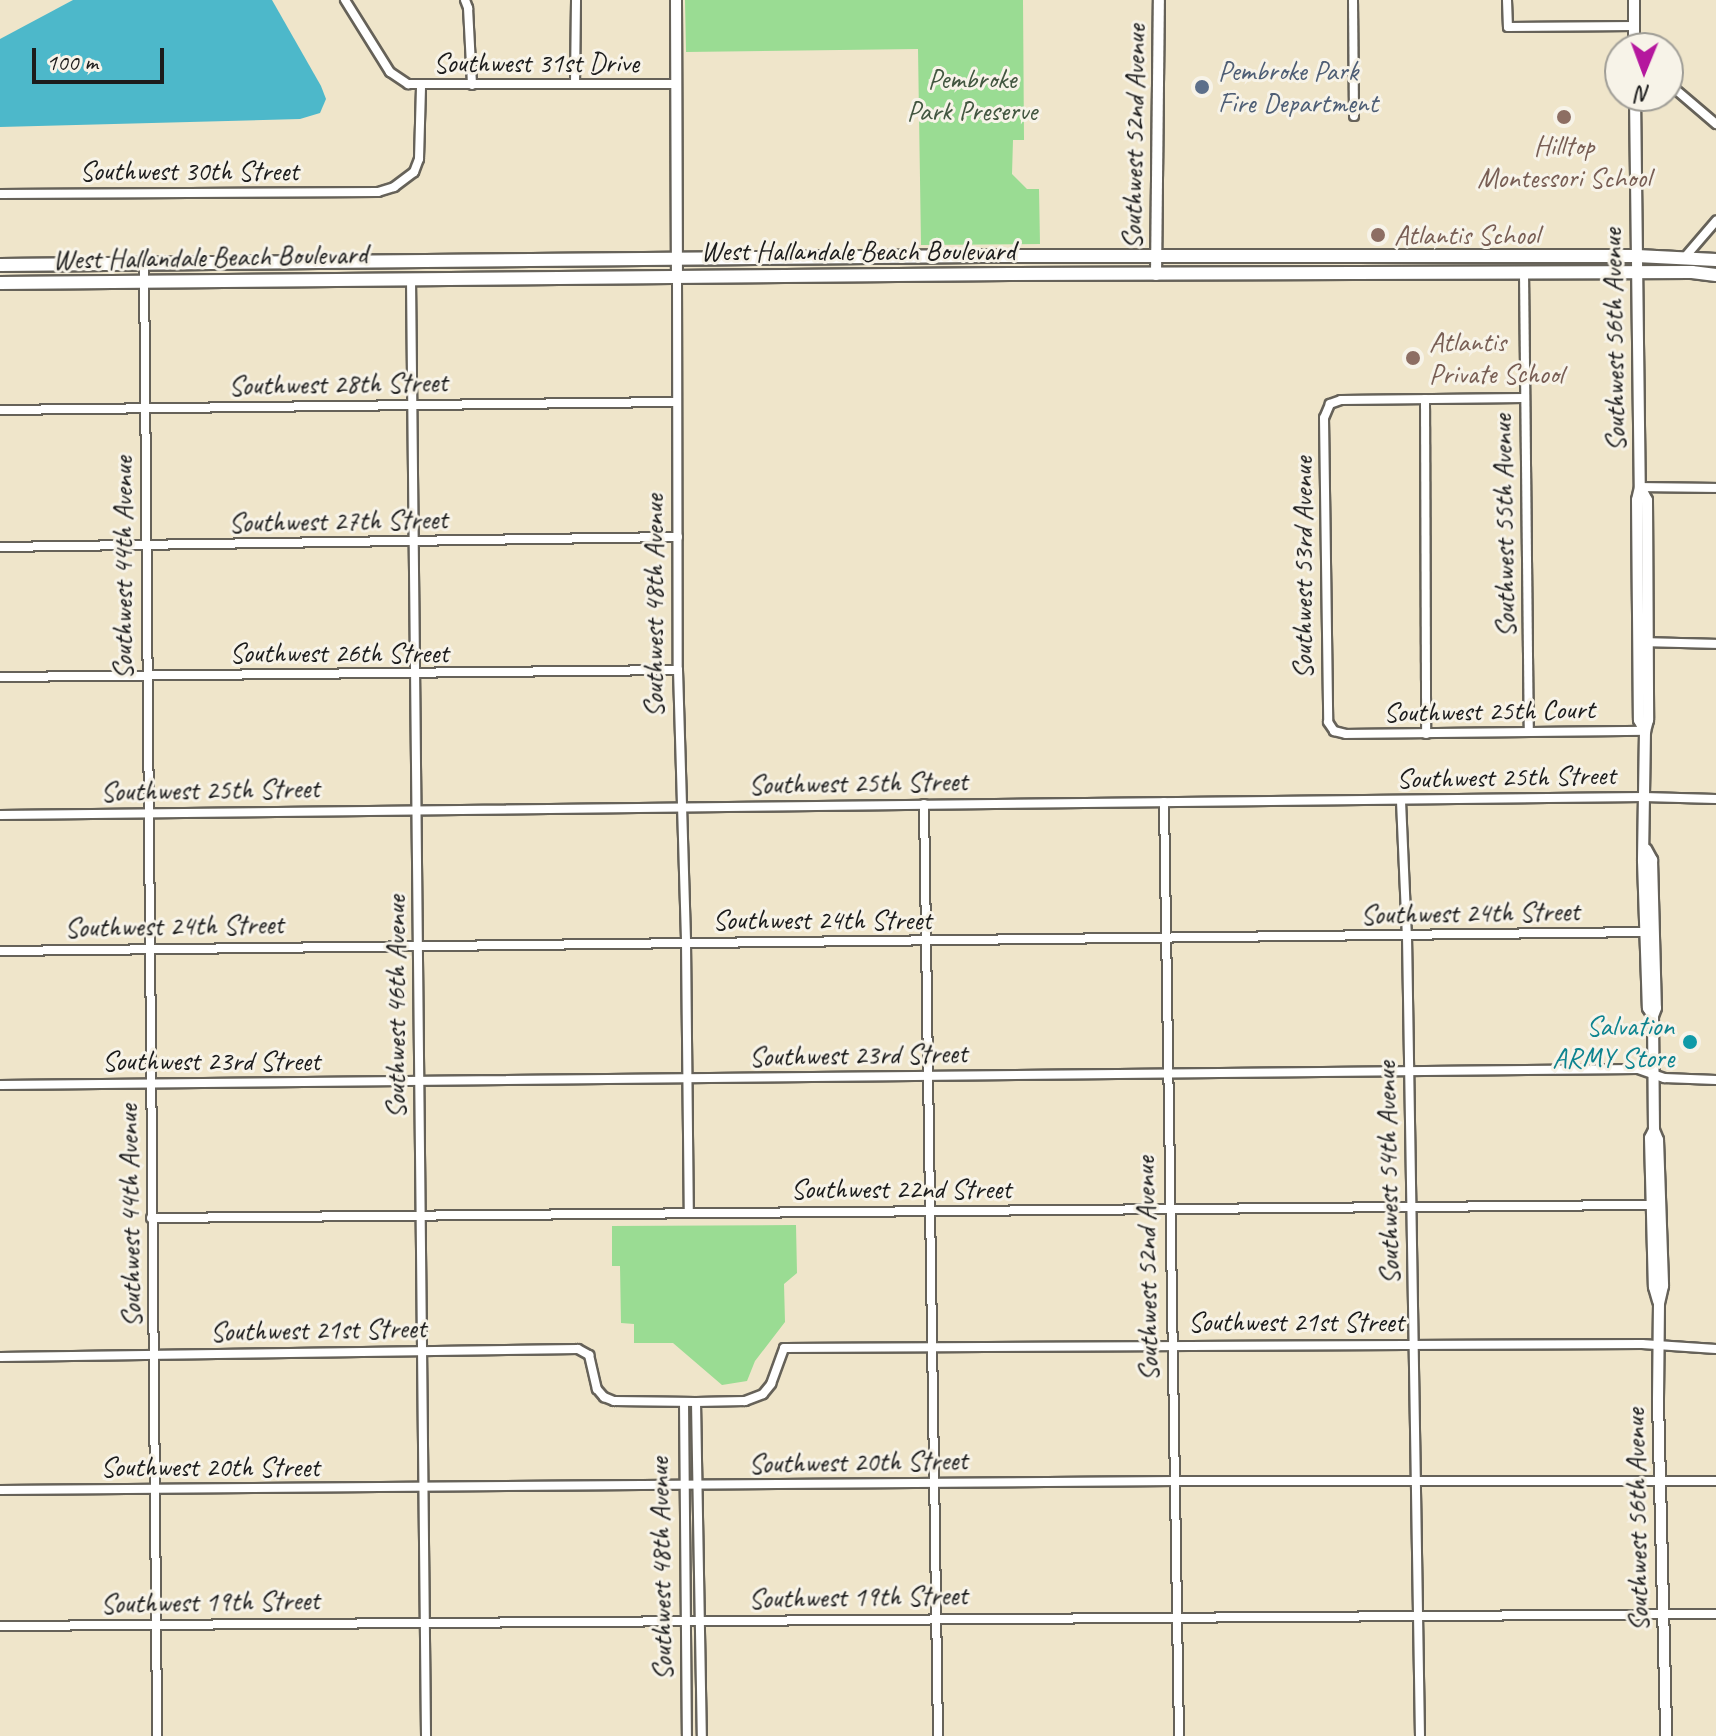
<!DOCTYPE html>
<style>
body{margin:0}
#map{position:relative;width:1716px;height:1736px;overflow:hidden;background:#efe5ca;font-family:Caveat,sans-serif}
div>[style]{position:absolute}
.green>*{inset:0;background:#9adc93}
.water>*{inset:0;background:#4db8ca}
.roads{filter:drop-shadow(2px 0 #666259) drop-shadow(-2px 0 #666259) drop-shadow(0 2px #666259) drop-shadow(0 -2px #666259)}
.minor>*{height:8px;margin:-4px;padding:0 4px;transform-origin:4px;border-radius:4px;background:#fff}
.tertiary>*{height:10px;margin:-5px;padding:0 5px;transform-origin:5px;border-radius:5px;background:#fff}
.primary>*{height:12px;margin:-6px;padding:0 6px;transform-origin:6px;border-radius:6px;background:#fff}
.dots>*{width:22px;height:22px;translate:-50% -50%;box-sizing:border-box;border:4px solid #f7f3e8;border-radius:50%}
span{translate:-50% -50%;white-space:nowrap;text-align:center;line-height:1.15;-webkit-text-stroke:6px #f7f3e8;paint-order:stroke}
.street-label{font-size:28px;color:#1c1c1c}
.service-label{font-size:28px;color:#4e5e75}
.left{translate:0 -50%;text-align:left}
.park-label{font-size:28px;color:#425640}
.education-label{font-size:28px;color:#785e54}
.culture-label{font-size:28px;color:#0d838f}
.right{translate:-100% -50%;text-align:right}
.north{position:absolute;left:1604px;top:32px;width:80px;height:80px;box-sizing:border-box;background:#f7f3e8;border:2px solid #9f9d96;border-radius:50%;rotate:181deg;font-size:22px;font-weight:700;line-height:32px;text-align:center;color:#1c1c1c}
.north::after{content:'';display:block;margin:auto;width:28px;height:36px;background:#b5179e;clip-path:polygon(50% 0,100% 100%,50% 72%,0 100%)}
.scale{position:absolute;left:32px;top:48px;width:132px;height:36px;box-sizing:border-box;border:4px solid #1c1c1c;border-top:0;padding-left:10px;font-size:24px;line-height:28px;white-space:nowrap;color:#1c1c1c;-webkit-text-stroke:6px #f7f3e8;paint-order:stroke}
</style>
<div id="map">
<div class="green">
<div style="clip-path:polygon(685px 0,1023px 0,1024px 140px,1013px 140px,1012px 174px,1027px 189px,1039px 189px,1040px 244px,921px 245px,918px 49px,686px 52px)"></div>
<div style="clip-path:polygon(796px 1225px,797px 1273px,784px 1284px,785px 1322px,755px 1361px,747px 1381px,722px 1385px,673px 1343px,634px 1343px,634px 1324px,621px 1323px,620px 1266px,612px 1266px,612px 1226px)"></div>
</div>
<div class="water">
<div style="clip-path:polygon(73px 0,272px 0,321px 86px,326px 99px,320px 113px,300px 119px,0 127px,0 39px)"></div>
</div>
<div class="roads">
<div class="minor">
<div style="left:345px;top:0;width:85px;rotate:58deg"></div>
<div style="left:390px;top:72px;width:22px;rotate:34deg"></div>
<div style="left:408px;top:84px;width:268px"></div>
<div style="left:465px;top:0;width:9px;rotate:69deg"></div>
<div style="left:468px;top:8px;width:77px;rotate:87deg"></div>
<div style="left:1353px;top:0;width:116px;rotate:89.5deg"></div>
<div style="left:1507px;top:0;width:27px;rotate:88deg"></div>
<div style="left:1508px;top:27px;width:126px;rotate:-0.5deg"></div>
<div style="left:575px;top:83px;width:83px;rotate:-89.3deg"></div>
<div style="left:1668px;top:83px;width:63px;rotate:40.5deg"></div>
<div style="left:0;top:194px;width:378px;rotate:-0.3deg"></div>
<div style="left:378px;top:192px;width:17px;rotate:-17deg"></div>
<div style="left:394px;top:187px;width:25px;rotate:-37deg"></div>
<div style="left:414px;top:172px;width:14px;rotate:-69deg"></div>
<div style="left:419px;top:159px;width:73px;rotate:-88.4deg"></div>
<div style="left:1685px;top:257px;width:48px;rotate:-49.3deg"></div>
<div style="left:144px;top:264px;width:1472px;rotate:89.49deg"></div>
<div style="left:1524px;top:272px;width:460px;rotate:89.4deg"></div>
<div style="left:677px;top:276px;width:394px;rotate:89.9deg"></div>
<div style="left:678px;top:670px;width:273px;rotate:88.3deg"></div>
<div style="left:686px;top:943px;width:269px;rotate:89.4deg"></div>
<div style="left:411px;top:279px;width:1457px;rotate:89.41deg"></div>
<div style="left:1524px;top:398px;width:183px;rotate:179.4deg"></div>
<div style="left:1341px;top:400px;width:12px;rotate:160deg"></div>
<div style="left:1330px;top:404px;width:15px;rotate:113deg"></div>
<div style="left:1324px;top:418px;width:304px;rotate:89.2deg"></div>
<div style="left:1328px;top:722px;width:11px;rotate:56deg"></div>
<div style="left:1334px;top:731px;width:12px;rotate:14deg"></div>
<div style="left:1346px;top:734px;width:299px;rotate:-0.6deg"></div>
<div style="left:1425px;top:399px;width:335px;rotate:89.8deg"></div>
<div style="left:0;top:410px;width:677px;rotate:-0.68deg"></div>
<div style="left:1640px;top:487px;width:76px;rotate:0.8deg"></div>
<div style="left:0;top:547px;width:678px;rotate:-0.85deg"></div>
<div style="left:1645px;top:642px;width:71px;rotate:1.6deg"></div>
<div style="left:0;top:677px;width:678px;rotate:-0.59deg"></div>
<div style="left:1401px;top:801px;width:135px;rotate:87.5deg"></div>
<div style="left:1407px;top:936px;width:800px;rotate:89.07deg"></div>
<div style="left:1164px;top:802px;width:934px;rotate:89.08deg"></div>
<div style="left:924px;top:804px;width:932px;rotate:89.14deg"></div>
<div style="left:0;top:815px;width:1644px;rotate:-0.63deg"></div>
<div style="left:1644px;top:797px;width:72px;rotate:1.6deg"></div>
<div style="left:0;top:951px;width:1645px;rotate:-0.66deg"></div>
<div style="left:0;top:1085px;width:1638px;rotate:-0.56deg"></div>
<div style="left:1638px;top:1069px;width:28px;rotate:19deg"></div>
<div style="left:1664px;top:1078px;width:52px;rotate:2.2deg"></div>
<div style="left:151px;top:1218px;width:1501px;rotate:-0.5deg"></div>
<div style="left:0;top:1357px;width:578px;rotate:-0.79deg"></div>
<div style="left:578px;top:1349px;width:13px;rotate:29deg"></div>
<div style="left:589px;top:1355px;width:35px;rotate:77deg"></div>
<div style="left:597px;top:1389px;width:11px;rotate:49deg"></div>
<div style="left:604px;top:1397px;width:11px;rotate:22deg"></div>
<div style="left:614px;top:1401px;width:82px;rotate:0.7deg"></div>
<div style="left:696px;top:1402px;width:49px;rotate:-1.2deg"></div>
<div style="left:745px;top:1401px;width:19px;rotate:-21deg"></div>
<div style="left:763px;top:1394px;width:13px;rotate:-51deg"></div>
<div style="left:771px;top:1384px;width:38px;rotate:-70deg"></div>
<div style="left:784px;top:1348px;width:858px;rotate:-0.27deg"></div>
<div style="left:1642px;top:1344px;width:74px;rotate:3.9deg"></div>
<div style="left:684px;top:1402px;width:334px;rotate:89.5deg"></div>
<div style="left:696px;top:1402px;width:334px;rotate:89deg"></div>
<div style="left:0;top:1490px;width:1174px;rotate:-0.44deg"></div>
<div style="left:1174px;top:1481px;width:542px"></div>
<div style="left:0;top:1626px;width:1716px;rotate:-0.4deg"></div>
</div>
<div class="tertiary">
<div style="left:676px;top:0;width:276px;rotate:89.8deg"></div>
<div style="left:1634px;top:0;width:48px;rotate:90deg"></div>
<div style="left:1635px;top:96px;width:391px;rotate:89.3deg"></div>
<div style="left:1640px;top:487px;width:13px;rotate:103deg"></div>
<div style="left:1637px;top:500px;width:220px;rotate:89.5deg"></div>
<div style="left:1639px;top:720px;width:13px;rotate:61deg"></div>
<div style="left:1156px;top:275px;width:275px;rotate:-89.4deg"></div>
<div style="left:1640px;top:487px;width:15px;rotate:62deg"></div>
<div style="left:1647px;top:500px;width:220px;rotate:89.7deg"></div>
<div style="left:1648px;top:720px;width:11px;rotate:105deg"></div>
<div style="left:1645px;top:731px;width:130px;rotate:90.9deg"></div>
<div style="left:1643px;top:861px;width:147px;rotate:88.1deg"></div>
<div style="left:1648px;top:1008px;width:9px;rotate:58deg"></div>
<div style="left:1646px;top:849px;width:13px;rotate:61deg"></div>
<div style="left:1652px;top:860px;width:148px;rotate:88.5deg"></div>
<div style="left:1656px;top:1008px;width:9px;rotate:111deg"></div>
<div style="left:1653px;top:1016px;width:114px;rotate:89.5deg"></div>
<div style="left:1654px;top:1130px;width:9px;rotate:117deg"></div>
<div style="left:1650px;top:1138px;width:149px;rotate:88.5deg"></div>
<div style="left:1654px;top:1287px;width:15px;rotate:74deg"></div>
<div style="left:1654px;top:1130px;width:11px;rotate:68deg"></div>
<div style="left:1658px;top:1140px;width:146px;rotate:88deg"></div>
<div style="left:1663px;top:1286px;width:17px;rotate:103deg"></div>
<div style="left:1659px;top:1303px;width:97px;rotate:90.6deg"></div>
<div style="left:1658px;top:1400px;width:336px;rotate:88.6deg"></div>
</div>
<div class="primary">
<div style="left:0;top:265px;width:981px;rotate:-0.53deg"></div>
<div style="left:981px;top:256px;width:656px"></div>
<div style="left:1637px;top:256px;width:79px;rotate:2.9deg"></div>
<div style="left:0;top:283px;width:1010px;rotate:-0.51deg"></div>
<div style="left:1010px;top:274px;width:682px;rotate:-0.17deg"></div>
<div style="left:1692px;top:272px;width:24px;rotate:7deg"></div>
</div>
</div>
<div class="dots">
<div style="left:1202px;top:87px;background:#5c6f8a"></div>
<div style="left:1564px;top:117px;background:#8d6e63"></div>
<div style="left:1378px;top:235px;background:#8d6e63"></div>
<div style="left:1413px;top:358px;background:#8d6e63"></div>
<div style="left:1690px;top:1042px;background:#0f9aa8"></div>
</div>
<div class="street-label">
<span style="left:536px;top:63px">Southwest 31st Drive</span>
<span style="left:1134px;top:137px;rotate:-89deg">Southwest 52nd Avenue</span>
<span style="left:189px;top:171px">Southwest 30th Street</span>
<span style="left:858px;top:251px">West Hallandale Beach Boulevard</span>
<span style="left:210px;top:257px;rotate:-1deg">West Hallandale Beach Boulevard</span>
<span style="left:1614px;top:340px;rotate:-91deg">Southwest 56th Avenue</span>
<span style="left:338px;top:384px;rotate:-1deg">Southwest 28th Street</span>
<span style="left:338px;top:521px;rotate:-1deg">Southwest 27th Street</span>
<span style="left:1504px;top:526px;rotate:-91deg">Southwest 55th Avenue</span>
<span style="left:123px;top:568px;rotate:-90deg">Southwest 44th Avenue</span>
<span style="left:1303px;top:568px;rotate:-90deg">Southwest 53rd Avenue</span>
<span style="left:654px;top:606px;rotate:-90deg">Southwest 48th Avenue</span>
<span style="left:339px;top:653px">Southwest 26th Street</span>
<span style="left:1489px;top:711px;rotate:-1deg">Southwest 25th Court</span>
<span style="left:1506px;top:777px;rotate:-1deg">Southwest 25th Street</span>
<span style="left:858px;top:783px;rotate:-1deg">Southwest 25th Street</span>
<span style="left:210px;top:790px;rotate:-1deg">Southwest 25th Street</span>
<span style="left:1470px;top:913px;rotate:-1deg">Southwest 24th Street</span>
<span style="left:822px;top:920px">Southwest 24th Street</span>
<span style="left:174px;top:926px;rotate:-1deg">Southwest 24th Street</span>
<span style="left:396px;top:1007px;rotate:-90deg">Southwest 46th Avenue</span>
<span style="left:858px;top:1055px;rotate:-1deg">Southwest 23rd Street</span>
<span style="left:211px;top:1061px">Southwest 23rd Street</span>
<span style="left:1388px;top:1173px;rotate:-91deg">Southwest 54th Avenue</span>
<span style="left:901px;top:1189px">Southwest 22nd Street</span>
<span style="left:130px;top:1216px;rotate:-91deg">Southwest 44th Avenue</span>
<span style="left:1147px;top:1269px;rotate:-91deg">Southwest 52nd Avenue</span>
<span style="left:1296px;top:1322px">Southwest 21st Street</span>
<span style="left:318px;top:1330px;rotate:-1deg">Southwest 21st Street</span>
<span style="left:858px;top:1462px;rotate:-1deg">Southwest 20th Street</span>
<span style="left:210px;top:1467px">Southwest 20th Street</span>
<span style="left:1637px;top:1520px;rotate:-91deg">Southwest 56th Avenue</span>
<span style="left:661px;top:1569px;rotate:-91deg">Southwest 48th Avenue</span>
<span style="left:858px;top:1597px;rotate:-1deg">Southwest 19th Street</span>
<span style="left:210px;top:1602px;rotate:-1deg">Southwest 19th Street</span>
</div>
<div class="service-label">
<span class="left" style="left:1218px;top:87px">Pembroke Park<br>Fire Department</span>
</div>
<div class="park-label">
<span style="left:972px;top:95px">Pembroke<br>Park Preserve</span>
</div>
<div class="education-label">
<span style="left:1564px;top:162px">Hilltop<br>Montessori School</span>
<span class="left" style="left:1394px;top:235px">Atlantis School</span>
<span class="left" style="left:1429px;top:358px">Atlantis<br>Private School</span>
</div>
<div class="culture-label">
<span class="right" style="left:1674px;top:1042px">Salvation<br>ARMY Store</span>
</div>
<div class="north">N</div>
<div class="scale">100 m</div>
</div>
